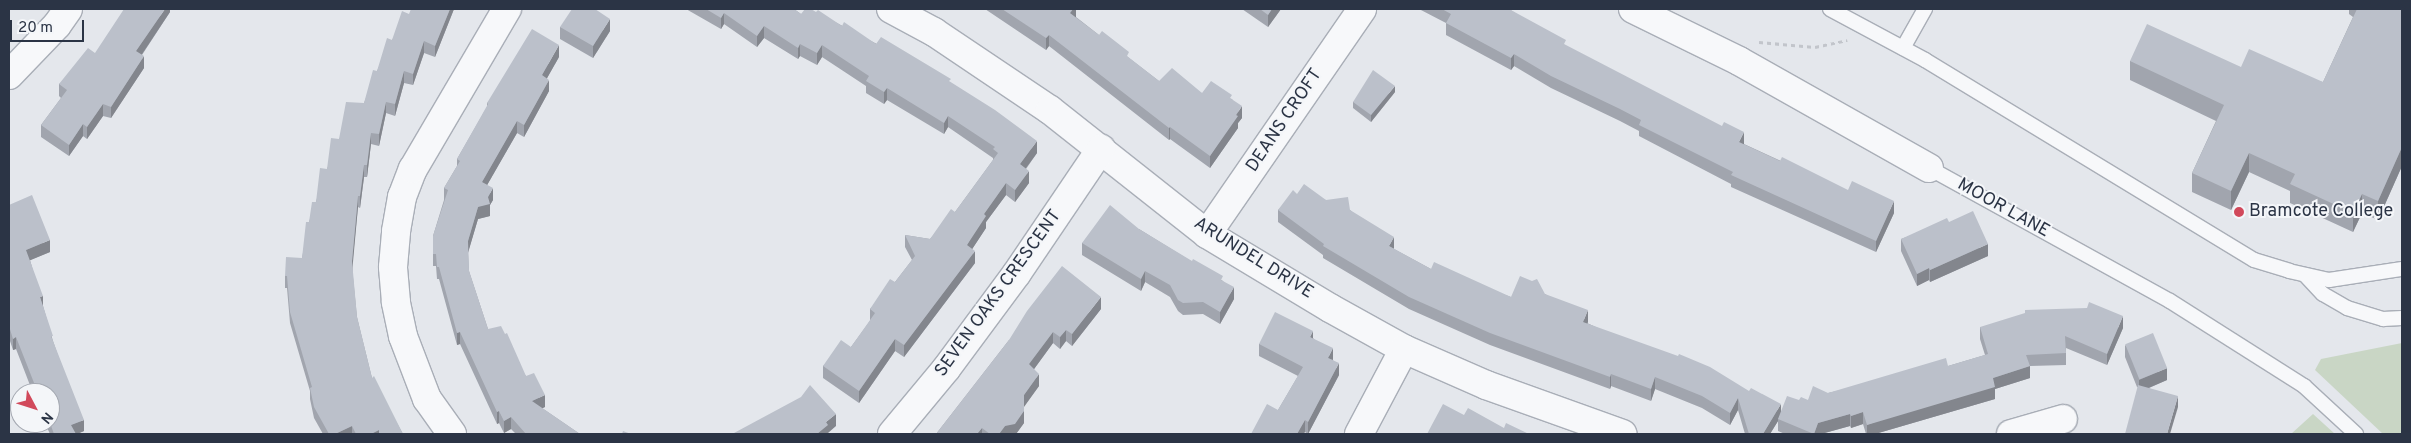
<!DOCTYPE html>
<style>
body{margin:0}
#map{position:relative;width:2411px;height:443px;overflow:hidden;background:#e4e7ec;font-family:Overpass,sans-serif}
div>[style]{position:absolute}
.green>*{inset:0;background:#c9d6c5}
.path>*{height:3px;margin-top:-1.5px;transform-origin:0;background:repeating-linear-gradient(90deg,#c2c5cb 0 4px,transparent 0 8px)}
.roads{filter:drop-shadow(1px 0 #a9aeb7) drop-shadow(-1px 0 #a9aeb7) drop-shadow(0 1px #a9aeb7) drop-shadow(0 -1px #a9aeb7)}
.service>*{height:14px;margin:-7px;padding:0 7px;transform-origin:7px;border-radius:7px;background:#f7f8fa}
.minor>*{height:28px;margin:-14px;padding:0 14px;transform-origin:14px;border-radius:14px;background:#f7f8fa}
.wall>*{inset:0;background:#a1a5ae}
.shaded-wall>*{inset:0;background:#83868d}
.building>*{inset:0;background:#bbc0ca;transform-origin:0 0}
.dots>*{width:14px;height:14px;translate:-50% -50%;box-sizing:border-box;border:2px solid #f4f6f9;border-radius:50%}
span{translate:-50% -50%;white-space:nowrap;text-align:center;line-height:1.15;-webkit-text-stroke:4px #f4f6f9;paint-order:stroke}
.street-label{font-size:18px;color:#2b3445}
.poi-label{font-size:18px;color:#2b3445}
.left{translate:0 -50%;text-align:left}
.frame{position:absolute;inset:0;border:10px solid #2b3445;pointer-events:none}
.north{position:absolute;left:10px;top:383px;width:50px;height:50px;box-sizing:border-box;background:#f4f6f9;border:1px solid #a4a8b1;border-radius:50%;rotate:130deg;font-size:14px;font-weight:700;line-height:20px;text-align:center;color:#2b3445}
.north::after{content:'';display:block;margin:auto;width:18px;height:22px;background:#d1495b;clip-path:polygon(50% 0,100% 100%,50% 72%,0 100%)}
.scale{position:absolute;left:10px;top:20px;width:74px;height:22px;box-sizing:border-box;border:2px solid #2b3445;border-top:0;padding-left:6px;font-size:15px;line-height:18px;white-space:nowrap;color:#2b3445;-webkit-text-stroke:4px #f4f6f9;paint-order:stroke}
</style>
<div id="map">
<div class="green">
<div style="clip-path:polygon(2402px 343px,2402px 434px,2383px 434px,2315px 370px,2321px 359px)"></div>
<div style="clip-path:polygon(2313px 414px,2335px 434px,2291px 434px)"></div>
</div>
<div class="path">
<div style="left:1759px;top:42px;width:56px;rotate:5.1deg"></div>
<div style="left:1815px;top:47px;width:33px;rotate:-12deg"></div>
</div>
<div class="roads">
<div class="service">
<div style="left:1830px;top:9px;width:108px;rotate:28.2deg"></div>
<div style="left:1925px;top:60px;width:385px;rotate:31.3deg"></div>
<div style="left:2254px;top:260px;width:37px;rotate:17deg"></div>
<div style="left:2289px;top:271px;width:41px;rotate:12.7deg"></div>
<div style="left:2329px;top:280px;width:74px;rotate:-8.6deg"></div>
<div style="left:1903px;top:48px;width:45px;rotate:-60.6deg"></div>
<div style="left:1929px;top:168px;width:275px;rotate:28.9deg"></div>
<div style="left:2170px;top:301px;width:159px;rotate:32.4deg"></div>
<div style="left:2304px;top:386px;width:71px;rotate:42.7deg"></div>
<div style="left:2305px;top:275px;width:26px;rotate:47deg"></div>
<div style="left:2323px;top:294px;width:28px;rotate:30deg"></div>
<div style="left:2347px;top:308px;width:38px;rotate:17deg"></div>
<div style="left:2383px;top:319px;width:19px;rotate:-3deg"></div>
</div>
<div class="minor">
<div style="left:891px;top:9px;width:49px;rotate:28.1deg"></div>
<div style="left:934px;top:32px;width:140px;rotate:33.9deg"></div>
<div style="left:1050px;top:110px;width:200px;rotate:38.3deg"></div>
<div style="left:1207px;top:234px;width:144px;rotate:31deg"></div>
<div style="left:1330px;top:308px;width:85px;rotate:29deg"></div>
<div style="left:1404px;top:349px;width:90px;rotate:23.7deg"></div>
<div style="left:1486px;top:385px;width:145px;rotate:19.7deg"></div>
<div style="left:1633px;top:9px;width:118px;rotate:26.1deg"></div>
<div style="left:1739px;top:61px;width:218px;rotate:29.4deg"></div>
<div style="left:9px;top:75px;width:69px;rotate:-46.2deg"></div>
<div style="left:57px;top:25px;width:19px;rotate:-55deg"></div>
<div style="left:1207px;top:234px;width:273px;rotate:-55.4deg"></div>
<div style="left:452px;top:434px;width:43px;rotate:-125.5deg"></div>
<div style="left:427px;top:399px;width:67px;rotate:-110.9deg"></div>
<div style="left:403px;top:336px;width:35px;rotate:-102deg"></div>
<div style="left:396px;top:302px;width:35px;rotate:-95deg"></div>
<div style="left:393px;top:267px;width:36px;rotate:-85deg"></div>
<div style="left:396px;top:231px;width:35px;rotate:-80deg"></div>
<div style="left:402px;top:197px;width:30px;rotate:-69deg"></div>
<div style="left:413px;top:169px;width:186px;rotate:-59.6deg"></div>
<div style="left:892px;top:434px;width:85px;rotate:-50.3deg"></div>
<div style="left:946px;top:369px;width:119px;rotate:-53.5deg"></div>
<div style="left:1017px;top:273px;width:150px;rotate:-55.9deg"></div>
<div style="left:1359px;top:434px;width:96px;rotate:-62.1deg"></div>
<div style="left:2011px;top:434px;width:54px;rotate:-16.1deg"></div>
</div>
</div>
<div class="wall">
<div style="clip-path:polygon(170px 9px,170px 12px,142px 55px,144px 68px,111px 118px,103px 116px,87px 139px,83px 136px,69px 156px,41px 137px,41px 125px,61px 98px,59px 96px,59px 84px)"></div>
<div style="clip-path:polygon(454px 9px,435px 57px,424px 53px,413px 85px,404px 83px,395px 116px,386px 113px,379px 146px,371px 144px,367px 177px,364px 177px,360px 208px,358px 207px,352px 267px,357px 317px,372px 378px,403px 434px,323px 434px,314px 418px,310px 399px,310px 391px,290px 323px,287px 288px,285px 288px,285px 276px,302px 258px,309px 222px,327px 169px,339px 139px,364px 103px,377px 71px,392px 40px,409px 14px)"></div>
<div style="clip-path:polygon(686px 9px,794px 9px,801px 14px,816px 12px,951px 83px,1037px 153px,1026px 169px,1029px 183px,1015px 202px,1006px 195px,986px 222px,986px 228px,972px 249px,975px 263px,904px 357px,895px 351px,859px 403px,823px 378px,823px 366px,851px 347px,870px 321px,870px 309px,895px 282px,912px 260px,905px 247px,905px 235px,930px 239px,955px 212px,993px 160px,993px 158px,948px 127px,944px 134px,887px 100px,884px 104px,866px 93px,866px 86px,822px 57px,817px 65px,800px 56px,798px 59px,764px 38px,757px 47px,724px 24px,721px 29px)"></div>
<div style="clip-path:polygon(985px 9px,1076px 9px,1076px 17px,1099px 35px,1159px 81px,1202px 93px,1232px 99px,1242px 118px,1238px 123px,1238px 128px,1210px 168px,1170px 139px,1169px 140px,1049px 46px,1046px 50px)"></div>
<div style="clip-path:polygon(1242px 9px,1281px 9px,1268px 27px)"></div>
<div style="clip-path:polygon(1419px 9px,1509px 9px,1566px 46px,1744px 144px,1894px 213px,1876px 252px,1731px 187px,1731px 184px,1639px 136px,1639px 131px,1620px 121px,1551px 88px,1514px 66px,1511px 70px,1446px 35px,1446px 23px)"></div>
<div style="clip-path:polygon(2349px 9px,2402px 9px,2402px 166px,2378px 220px,2362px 213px,2353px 232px,2290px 203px,2290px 191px,2249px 172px,2231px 210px,2192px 192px,2192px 173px,2216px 121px,2130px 80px,2130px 61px,2241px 67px,2323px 82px,2353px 17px,2349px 14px)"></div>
<div style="clip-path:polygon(560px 27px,610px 31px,593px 58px,560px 39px)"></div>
<div style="clip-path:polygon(559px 57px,547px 78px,549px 91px,524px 137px,517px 133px,487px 185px,493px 200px,490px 205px,490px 216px,478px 219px,468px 252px,469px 271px,488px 329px,526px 376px,545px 407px,542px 408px,580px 434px,516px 434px,511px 429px,504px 433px,499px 423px,497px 424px,460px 344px,457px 345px,439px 279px,437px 279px,436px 266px,433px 266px,433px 236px,444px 200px,444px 188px,457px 166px,457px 159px,487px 107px,487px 103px)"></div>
<div style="clip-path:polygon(1395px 92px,1371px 122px,1353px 108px,1353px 102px)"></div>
<div style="clip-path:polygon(1297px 194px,1326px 200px,1350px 210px,1394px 249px,1431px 269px,1511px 297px,1545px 294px,1588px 322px,1587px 323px,1781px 412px,1799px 400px,1808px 400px,1828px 393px,1948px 366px,1985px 355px,1980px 339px,1980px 327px,2123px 328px,2107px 365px,2066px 348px,2066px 365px,2030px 366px,2030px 378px,1995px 389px,1995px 399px,1875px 434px,1866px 434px,1863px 424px,1851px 428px,1850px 426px,1821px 434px,1785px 434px,1778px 431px,1778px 421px,1770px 434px,1745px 434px,1738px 410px,1730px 425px,1702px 408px,1655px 389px,1651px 401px,1611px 386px,1610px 389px,1490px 345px,1409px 309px,1323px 258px,1323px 255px,1278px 222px,1278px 210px)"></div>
<div style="clip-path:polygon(9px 205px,50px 252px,30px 260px,53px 341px,84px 431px,77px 434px,50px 434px,45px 423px,50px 423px,50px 393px,33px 393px,16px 349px,13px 350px,9px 338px)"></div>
<div style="clip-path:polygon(1949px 222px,1988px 256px,1930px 282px,1929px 280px,1917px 286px,1901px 251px,1901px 239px)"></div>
<div style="clip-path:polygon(1139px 229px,1223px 281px,1234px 299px,1220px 324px,1203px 314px,1183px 315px,1178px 311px,1170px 297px,1145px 282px,1141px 291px,1082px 255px,1082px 243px)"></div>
<div style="clip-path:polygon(1101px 309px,1072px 346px,1066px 341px,1060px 349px,1053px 343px,1034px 369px,1039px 386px,1024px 406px,1024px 423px,1016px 434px,936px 434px,1009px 340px)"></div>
<div style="clip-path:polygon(1313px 338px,1333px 360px,1339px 375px,1308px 434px,1305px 432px,1303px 434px,1251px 434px,1278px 410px,1298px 376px,1259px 356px,1259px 344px)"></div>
<div style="clip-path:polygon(2125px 345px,2167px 380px,2149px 388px,2178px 407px,2137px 387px,2125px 357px)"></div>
</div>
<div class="shaded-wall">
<div style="clip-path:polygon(165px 9px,170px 9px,170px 12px,136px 63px,136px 51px)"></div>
<div style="clip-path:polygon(450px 9px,454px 9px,435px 57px,435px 46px)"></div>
<div style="clip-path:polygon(1073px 9px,1076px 9px,1076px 17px,1070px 25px,1070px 13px)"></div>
<div style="clip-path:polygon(1272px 9px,1281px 9px,1268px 27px,1268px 15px)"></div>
<div style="clip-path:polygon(724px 13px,724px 24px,721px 29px,721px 18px)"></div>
<div style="clip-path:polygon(610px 19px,610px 31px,593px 58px,593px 46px)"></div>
<div style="clip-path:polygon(764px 26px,764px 38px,757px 47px,757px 36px)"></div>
<div style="clip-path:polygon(1049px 35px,1049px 46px,1046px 50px,1046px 38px)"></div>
<div style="clip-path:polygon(424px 41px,424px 53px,413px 85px,413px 74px)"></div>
<div style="clip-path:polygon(800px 44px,800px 56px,798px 59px,798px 48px)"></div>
<div style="clip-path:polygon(559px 45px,559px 57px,542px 87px,542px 75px)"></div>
<div style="clip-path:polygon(822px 45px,822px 57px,817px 65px,817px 53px)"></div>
<div style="clip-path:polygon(1514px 54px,1514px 66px,1511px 70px,1511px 58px)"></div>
<div style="clip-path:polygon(144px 56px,144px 68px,111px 118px,111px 107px)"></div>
<div style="clip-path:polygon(404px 71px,404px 83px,395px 116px,395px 104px)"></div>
<div style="clip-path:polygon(549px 80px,549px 91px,524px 137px,524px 125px)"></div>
<div style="clip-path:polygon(1395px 86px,1395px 92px,1371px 122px,1371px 115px)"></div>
<div style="clip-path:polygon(887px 88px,887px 100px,884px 104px,884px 92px)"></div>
<div style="clip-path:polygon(386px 102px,386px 113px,379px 146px,379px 134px)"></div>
<div style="clip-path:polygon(103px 104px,103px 116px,87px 139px,87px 127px)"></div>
<div style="clip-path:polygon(1242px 106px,1242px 118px,1238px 123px,1238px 128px,1210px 168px,1210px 156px)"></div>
<div style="clip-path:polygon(948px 116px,948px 127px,944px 134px,944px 123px)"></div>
<div style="clip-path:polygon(517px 121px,517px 133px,482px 194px,482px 182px)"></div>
<div style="clip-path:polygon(83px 124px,83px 136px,69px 156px,69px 145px)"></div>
<div style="clip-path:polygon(1170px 127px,1170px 139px,1169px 140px,1169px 128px)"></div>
<div style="clip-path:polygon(1744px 132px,1744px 144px,1739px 154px,1739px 142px)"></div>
<div style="clip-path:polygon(371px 133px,371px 144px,367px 177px,367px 165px)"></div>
<div style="clip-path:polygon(1037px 141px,1037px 153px,1020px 176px,1020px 164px)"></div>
<div style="clip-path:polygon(2402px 147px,2402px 166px,2378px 220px,2378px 201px)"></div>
<div style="clip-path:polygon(2249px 153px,2249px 172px,2231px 210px,2231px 191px)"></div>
<div style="clip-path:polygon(364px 165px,364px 177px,360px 208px,360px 196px)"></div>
<div style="clip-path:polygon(1029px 171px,1029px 183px,1015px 202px,1015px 190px)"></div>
<div style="clip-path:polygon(1006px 183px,1006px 195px,986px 222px,986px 228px,967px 257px,967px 245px,984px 214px)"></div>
<div style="clip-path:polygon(493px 188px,493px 200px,490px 205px,490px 216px,478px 219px,468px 253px,468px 241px,478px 207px,488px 197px)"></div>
<div style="clip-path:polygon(2362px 194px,2362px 213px,2353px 232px,2353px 213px)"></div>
<div style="clip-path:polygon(358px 196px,358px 207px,352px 273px,352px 261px)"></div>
<div style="clip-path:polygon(1894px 201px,1894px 213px,1876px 252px,1876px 241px)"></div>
<div style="clip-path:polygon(1394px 237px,1394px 249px,1389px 246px)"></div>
<div style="clip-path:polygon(50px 240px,50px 252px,26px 262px,26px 250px)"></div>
<div style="clip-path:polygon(1988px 244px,1988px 256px,1930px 282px,1930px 270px)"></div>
<div style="clip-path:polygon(975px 251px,975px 263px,904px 357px,904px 345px)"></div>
<div style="clip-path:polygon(1929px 268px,1929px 280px,1917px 286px,1917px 274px)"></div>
<div style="clip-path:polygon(1145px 271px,1145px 282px,1141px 291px,1141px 279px)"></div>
<div style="clip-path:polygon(1234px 287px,1234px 299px,1220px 324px,1220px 312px)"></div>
<div style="clip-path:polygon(43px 296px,43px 308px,40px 297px)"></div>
<div style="clip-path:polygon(1101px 297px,1101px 309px,1072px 346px,1072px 334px)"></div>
<div style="clip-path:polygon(1588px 310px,1588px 322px,1583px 334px,1583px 322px)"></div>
<div style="clip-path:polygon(2123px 316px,2123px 328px,2107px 365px,2107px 354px)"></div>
<div style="clip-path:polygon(1066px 330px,1066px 341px,1060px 349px,1060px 337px)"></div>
<div style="clip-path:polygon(1313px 331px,1313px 343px,1310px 337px)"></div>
<div style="clip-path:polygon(460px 332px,460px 344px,457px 345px,457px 333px)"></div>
<div style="clip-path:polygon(1053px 332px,1053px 343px,1029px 376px,1029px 364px)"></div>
<div style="clip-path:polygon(16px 337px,16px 349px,13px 350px,13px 339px)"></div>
<div style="clip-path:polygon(895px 339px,895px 351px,859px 403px,859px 391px)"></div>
<div style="clip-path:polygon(1333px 348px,1333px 360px,1328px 358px)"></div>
<div style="clip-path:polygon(1339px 363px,1339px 375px,1308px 434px,1308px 422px)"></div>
<div style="clip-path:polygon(2030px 366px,2030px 378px,1995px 389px,1995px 399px,1875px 434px,1867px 434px,1867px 425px,1993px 378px)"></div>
<div style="clip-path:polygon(2167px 368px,2167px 380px,2139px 392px,2139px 380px)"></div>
<div style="clip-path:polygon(1039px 374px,1039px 386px,1024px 407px,1024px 395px)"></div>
<div style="clip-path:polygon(1611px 374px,1611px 386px,1610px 389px,1610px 377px)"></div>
<div style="clip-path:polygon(1655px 377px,1655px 389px,1651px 401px,1651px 389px)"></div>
<div style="clip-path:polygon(545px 395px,545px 407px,532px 413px,532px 401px)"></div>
<div style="clip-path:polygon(2178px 396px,2178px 407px,2170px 434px,2167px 434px)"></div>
<div style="clip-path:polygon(1738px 398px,1738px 410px,1730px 425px,1730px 413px)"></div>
<div style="clip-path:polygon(1781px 404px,1781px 416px,1778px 419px,1778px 421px,1770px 434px,1763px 434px)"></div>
<div style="clip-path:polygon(499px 411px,499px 423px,497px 424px,497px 412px)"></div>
<div style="clip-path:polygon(1024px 411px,1024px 423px,1016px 434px,999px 434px,1005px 426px)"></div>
<div style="clip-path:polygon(1863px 412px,1863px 424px,1851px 428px,1851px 416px)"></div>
<div style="clip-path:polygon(836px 414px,836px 426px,828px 433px,828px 434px,817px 434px,826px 422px)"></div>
<div style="clip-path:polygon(1850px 414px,1850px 426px,1821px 434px,1814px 434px,1818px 423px)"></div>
<div style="clip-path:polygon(511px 417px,511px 429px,504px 433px,504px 421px)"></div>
<div style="clip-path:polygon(84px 420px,84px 431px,77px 434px,71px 434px,71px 425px)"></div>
<div style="clip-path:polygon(1305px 420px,1305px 432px,1303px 434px,1297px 434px)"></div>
<div style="clip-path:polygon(352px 426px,352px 434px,335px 434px)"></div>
<div style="clip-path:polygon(982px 428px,982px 434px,977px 434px)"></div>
<div style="clip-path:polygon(379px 430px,379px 434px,371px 434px)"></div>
</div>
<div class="building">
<div style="clip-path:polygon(124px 9px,165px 9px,136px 51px,144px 56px,111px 107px,103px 104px,87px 127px,83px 124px,69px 145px,41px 125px,67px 90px,59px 84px,88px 48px,95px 53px)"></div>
<div style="clip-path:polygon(411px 9px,450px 9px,435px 46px,424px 41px,413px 74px,404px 71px,395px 104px,386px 102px,379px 134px,371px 133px,367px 165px,364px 165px,360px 196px,358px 196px,352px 261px,357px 317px,372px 378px,374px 376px,403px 434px,379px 434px,379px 430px,371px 434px,356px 434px,352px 426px,335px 434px,329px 434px,314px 407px,310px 388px,312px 387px,290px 312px,287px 276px,285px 276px,286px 257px,302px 258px,306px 222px,309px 222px,312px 202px,316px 202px,320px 168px,327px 169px,331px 138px,339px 139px,346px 102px,364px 103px,373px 70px,377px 71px,387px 38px,392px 40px,402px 11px,409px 14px)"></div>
<div style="clip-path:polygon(572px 9px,595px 9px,610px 19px,593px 46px,560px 27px)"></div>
<div style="clip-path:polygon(706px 9px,794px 9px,801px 14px,805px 9px,811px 9px,816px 12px,818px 10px,842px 26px,844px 22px,876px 44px,881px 37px,951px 79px,949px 81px,995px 110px,1037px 141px,1020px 164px,1029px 171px,1015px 190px,1006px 183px,984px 214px,986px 216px,967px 245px,975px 251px,904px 345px,895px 339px,859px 391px,823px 366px,841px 340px,851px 347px,875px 313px,870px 309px,890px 279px,895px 282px,915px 256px,905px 235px,930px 239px,951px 209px,955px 212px,998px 153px,993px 149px,995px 147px,948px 116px,944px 123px,887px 88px,884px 92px,866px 81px,869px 76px,822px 45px,817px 53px,800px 44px,798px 48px,764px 26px,757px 36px,724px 13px,721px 18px)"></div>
<div style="clip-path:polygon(1002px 9px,1073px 9px,1070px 13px,1099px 35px,1102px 31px,1129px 52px,1127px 56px,1159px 81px,1172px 68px,1202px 93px,1211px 81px,1232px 95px,1230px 98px,1242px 106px,1236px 115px,1238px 116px,1210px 156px,1170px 127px,1169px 128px,1049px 35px,1046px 38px)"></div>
<div style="clip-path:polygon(1260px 9px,1272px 9px,1268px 15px)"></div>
<div style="clip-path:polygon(1442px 9px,1509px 9px,1566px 40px,1564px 44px,1722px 126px,1724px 122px,1744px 132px,1739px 142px,1780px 161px,1782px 157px,1848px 190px,1852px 181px,1894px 201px,1876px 241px,1731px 175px,1733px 172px,1639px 125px,1641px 120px,1620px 109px,1551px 76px,1514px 54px,1511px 58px,1446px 23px,1451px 14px)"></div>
<div style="clip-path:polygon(2357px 9px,2402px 9px,2402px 147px,2378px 201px,2362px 194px,2353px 213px,2290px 184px,2295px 174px,2249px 153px,2231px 191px,2192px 173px,2224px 105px,2130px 61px,2147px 24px,2241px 67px,2249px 49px,2323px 82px)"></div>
<div style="clip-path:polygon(532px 29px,559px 45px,542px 75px,549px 80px,524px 125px,517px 121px,482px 182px,493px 188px,488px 197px,490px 204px,478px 207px,468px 241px,469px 271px,488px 329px,501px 326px,505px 334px,507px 333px,526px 376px,534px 373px,545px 395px,532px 401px,580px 434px,526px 434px,511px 417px,504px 421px,499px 411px,497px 412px,460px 332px,457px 333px,439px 267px,437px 267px,436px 254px,433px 254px,433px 236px,448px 190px,444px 188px,460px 161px,457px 159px,488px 104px,487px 103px)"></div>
<div style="clip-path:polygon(1373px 70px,1395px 86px,1371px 115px,1353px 102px)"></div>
<div style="clip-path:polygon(1304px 184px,1326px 200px,1348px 197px,1350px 210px,1394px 237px,1389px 246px,1431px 269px,1434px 262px,1511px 297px,1520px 276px,1532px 281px,1537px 279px,1545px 294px,1588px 310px,1583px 322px,1678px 356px,1679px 354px,1710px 367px,1749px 391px,1751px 388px,1781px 404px,1763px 434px,1749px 434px,1738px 398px,1730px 413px,1702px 396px,1655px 377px,1651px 389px,1611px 374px,1610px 377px,1490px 333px,1409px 297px,1323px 246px,1324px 244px,1278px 210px,1293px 190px,1297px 194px)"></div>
<div style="clip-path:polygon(32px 195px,50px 240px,26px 250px,43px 296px,40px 297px,53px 336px,51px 336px,84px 420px,71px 425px,76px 434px,54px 434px,50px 423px,50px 393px,38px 393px,16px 337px,13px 339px,9px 326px,9px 205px)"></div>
<div style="clip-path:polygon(1110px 205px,1139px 229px,1192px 261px,1193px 259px,1223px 276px,1221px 280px,1234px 287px,1220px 312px,1203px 302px,1183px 303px,1178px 300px,1170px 285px,1145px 271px,1141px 279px,1082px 243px)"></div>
<div style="clip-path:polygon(1973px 211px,1988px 244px,1930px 270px,1929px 268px,1917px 274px,1901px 239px,1947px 218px,1949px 222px)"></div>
<div style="clip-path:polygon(1062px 266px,1101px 297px,1072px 334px,1066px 330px,1060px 337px,1053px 332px,1029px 364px,1039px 374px,1024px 395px,1024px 411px,1015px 424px,1005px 426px,999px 434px,990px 434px,982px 428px,977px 434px,936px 434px,1009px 340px,1027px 311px)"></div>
<div style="clip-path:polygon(2089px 302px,2123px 316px,2107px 354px,2065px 336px,2066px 353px,2026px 355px,2030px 366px,1993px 378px,1995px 387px,1867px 425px,1863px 412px,1851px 416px,1850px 414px,1818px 423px,1814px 434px,1778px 419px,1787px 396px,1799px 400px,1801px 397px,1808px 400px,1813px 386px,1828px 393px,1946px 358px,1948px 366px,1988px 354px,1980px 327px,2025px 313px,2025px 310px,2087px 308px)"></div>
<div style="clip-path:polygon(1275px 312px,1313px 331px,1310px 337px,1333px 348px,1328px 358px,1339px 363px,1308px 422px,1305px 420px,1297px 434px,1251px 434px,1267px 404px,1278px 410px,1303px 367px,1259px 344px)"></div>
<div style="left:2153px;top:333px;width:38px;height:30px;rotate:68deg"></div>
<div style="clip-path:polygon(810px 385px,836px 414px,826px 422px,828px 425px,817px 434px,719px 434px,719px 433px,734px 433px,801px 397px)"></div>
<div style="clip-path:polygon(2138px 385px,2178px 396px,2167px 434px,2125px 434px)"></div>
<div style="clip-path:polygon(1443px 404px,1464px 415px,1468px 408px,1504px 428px,1506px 423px,1529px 434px,1427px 434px)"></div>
<div style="clip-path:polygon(623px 431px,631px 434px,622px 434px)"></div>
</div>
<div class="dots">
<div style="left:2239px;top:212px;background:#d1495b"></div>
</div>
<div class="street-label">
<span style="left:1285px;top:121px;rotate:-56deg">DEANS CROFT</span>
<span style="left:2003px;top:209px;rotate:29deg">MOOR LANE</span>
<span style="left:1253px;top:259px;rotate:32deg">ARUNDEL DRIVE</span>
<span style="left:999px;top:294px;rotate:-54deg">SEVEN OAKS CRESCENT</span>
</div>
<div class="poi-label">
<span class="left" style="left:2249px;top:212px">Bramcote College</span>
</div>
<div class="frame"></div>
<div class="north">N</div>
<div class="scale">20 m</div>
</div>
